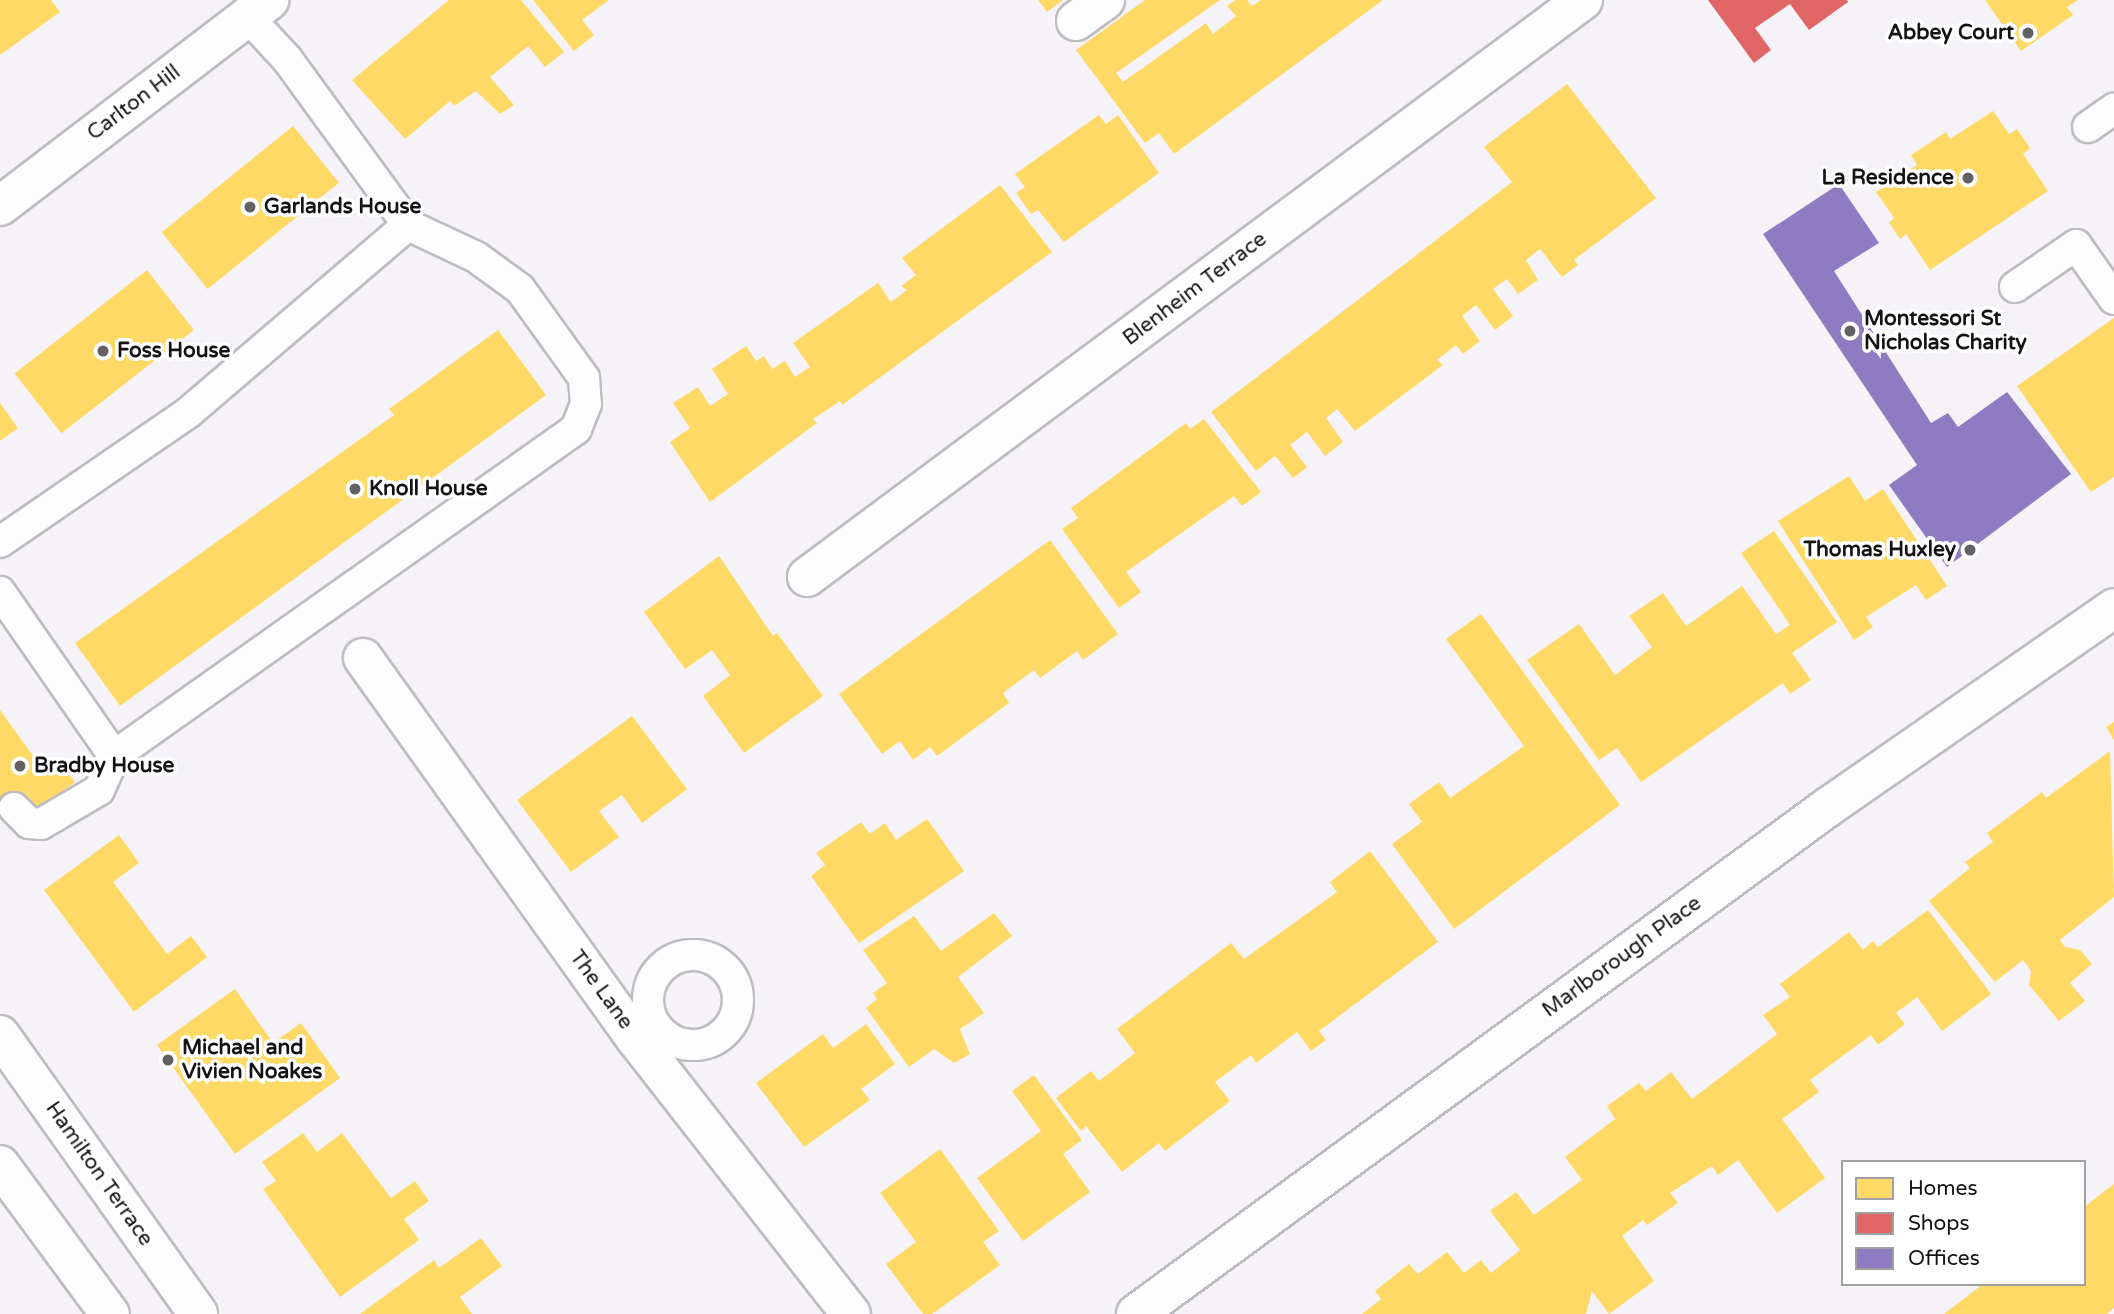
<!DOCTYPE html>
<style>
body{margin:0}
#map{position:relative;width:2114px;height:1314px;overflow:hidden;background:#f6f3f8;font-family:"Varela Round",sans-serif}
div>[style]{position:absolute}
.homes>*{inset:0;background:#ffd966;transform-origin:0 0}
.shops>*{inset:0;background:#e06666}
.offices>*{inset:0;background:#8e7cc3}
.roads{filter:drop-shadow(2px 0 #bebcc0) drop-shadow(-2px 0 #bebcc0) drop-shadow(0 2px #bebcc0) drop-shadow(0 -2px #bebcc0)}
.service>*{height:30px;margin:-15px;padding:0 15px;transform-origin:15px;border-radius:15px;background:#fefdfe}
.service>.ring{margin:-15px;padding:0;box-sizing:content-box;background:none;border:30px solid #fefdfe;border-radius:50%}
.minor>*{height:38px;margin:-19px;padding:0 19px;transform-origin:19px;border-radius:19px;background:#fefdfe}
.dots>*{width:19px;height:19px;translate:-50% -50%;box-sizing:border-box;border:4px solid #fff;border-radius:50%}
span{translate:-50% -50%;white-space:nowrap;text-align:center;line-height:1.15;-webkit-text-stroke:7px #fff;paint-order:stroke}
.poi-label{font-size:21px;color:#141214;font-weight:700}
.right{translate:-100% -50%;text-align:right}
.left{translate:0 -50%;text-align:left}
.street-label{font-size:21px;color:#141214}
.legend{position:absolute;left:1841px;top:1160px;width:245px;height:126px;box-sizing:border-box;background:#fff;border:2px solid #a1a0a1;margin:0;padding:9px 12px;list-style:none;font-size:21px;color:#141214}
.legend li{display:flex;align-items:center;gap:14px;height:35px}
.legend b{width:35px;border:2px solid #a1a0a1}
</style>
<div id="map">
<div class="homes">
<div style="clip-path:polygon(0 0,51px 0,60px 12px,0 55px)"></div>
<div style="clip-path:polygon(449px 0,521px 0,564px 52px,545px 67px,528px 46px,490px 77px,514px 105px,500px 114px,476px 91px,454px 106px,450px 101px,405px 139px,352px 80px)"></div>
<div style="clip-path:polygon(533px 0,609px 0,582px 20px,594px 35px,574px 51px)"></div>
<div style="clip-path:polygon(1038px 0,1063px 0,1047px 12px)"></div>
<div style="clip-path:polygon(1145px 0,1220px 0,1116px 73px,1123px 82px,1206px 23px,1213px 34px,1236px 16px,1227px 6px,1235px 0,1247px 0,1252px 6px,1261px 0,1383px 0,1174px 154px,1159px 133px,1145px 143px,1076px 50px)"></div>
<div style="clip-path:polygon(1985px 0,2078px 0,2067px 7px,2073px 15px,2021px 51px)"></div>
<div style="clip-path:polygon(1567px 84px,1656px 198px,1574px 260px,1578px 265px,1562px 277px,1540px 249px,1526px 260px,1538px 280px,1518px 294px,1507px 279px,1493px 289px,1513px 316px,1495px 330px,1476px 305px,1462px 316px,1480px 341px,1463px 354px,1456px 345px,1437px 360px,1443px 365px,1355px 431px,1337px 409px,1326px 418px,1343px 442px,1325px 456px,1307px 432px,1290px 445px,1307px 467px,1293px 478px,1275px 456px,1256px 471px,1211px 412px,1512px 182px,1484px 147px)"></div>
<div style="clip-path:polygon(1993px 111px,2009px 134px,2017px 129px,2030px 148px,2023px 154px,2048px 191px,1930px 270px,1906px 234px,1900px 239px,1889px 223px,1894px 218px,1876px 192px,1917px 165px,1911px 155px,1946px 132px,1950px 139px)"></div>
<div style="clip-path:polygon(1099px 115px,1106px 124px,1118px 115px,1159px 173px,1064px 242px,1038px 210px,1031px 214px,1016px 193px,1025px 187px,1015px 174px)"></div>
<div style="left:293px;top:126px;width:73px;height:169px;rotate:51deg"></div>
<div style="clip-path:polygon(1000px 185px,1052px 252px,842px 405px,840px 401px,813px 419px,817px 423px,710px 502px,670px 442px,690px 428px,673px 403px,698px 387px,710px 406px,728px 394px,712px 369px,746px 346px,756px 361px,764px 356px,772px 369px,785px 361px,795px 377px,810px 367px,793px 343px,878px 283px,891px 302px,907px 290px,901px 286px,916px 275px,902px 258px)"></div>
<div style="left:147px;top:270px;width:76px;height:168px;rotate:52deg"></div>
<div style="clip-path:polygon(2114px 318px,2114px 477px,2091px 492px,2017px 386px)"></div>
<div style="clip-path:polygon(498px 330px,546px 395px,120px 706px,75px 643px,394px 415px,389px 409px)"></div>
<div style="clip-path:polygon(0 403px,18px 428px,0 441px)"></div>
<div style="clip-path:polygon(1204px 419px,1261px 492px,1242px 506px,1234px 496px,1126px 572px,1141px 592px,1119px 608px,1062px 529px,1078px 518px,1071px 508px,1186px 423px,1190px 429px)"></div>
<div style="clip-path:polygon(1849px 476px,1865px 501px,1883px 489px,1947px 586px,1926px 600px,1916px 585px,1866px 617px,1873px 627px,1854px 640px,1778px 521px)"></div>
<div style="clip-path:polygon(1774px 531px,1837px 622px,1792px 653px,1811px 680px,1790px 694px,1783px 683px,1641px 782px,1617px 748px,1599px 760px,1527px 660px,1579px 624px,1615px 675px,1652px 647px,1629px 616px,1663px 593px,1686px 626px,1742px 586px,1776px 634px,1790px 625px,1741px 553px)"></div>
<div style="clip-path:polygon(1050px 540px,1118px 634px,1083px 660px,1077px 651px,1040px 678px,1034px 670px,1003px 693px,1009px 703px,937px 756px,930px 747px,913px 760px,900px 741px,882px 754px,839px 694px)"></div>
<div style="clip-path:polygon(719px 556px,773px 636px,777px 633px,823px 696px,744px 753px,703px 696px,730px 675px,712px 650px,685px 669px,644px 612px)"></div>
<div style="clip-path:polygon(1481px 614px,1620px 805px,1454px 929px,1392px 844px,1422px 822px,1409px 804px,1439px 782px,1450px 798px,1524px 746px,1446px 639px)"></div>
<div style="clip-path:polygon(0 710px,44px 771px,59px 760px,75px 782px,34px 812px,20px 794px,0 808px)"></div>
<div style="clip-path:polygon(632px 716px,687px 789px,642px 823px,622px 795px,599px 811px,619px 837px,571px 872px,517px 800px)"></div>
<div style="clip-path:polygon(2114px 722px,2114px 740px,2106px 727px)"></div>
<div style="clip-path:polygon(2110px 751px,2114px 897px,2060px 940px,2065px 947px,2080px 950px,2092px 964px,2070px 983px,2085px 1001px,2059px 1021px,2029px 985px,2031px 971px,2023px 960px,1995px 982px,1929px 901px,1970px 868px,1965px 862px,1993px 842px,1987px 833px,2042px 792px,2046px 798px)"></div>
<div style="clip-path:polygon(927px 819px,964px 871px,859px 943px,811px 876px,825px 865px,816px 853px,861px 822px,870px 834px,885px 823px,896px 840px)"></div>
<div style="clip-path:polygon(119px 835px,139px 863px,113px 882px,167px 954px,191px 936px,207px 957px,134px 1012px,44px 890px)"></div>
<div style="clip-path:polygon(1370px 851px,1438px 942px,1319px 1031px,1326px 1040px,1311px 1051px,1297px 1032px,1256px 1063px,1251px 1055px,1215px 1082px,1230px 1101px,1165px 1151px,1159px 1143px,1122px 1172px,1086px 1126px,1081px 1131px,1056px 1098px,1091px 1071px,1099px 1081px,1135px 1053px,1117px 1029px,1231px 943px,1244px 959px,1337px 892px,1330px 882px)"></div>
<div style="clip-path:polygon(1928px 910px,1991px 994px,1942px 1031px,1917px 997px,1896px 1013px,1905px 1024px,1878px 1045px,1871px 1035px,1810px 1080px,1819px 1092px,1782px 1119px,1825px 1178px,1777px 1213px,1738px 1160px,1718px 1175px,1712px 1166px,1670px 1193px,1678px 1203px,1647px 1225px,1643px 1220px,1622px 1236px,1654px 1281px,1609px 1314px,1592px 1291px,1586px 1314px,1362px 1314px,1381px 1299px,1375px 1291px,1409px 1264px,1418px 1274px,1447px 1252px,1464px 1273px,1481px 1260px,1491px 1273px,1520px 1250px,1490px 1211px,1516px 1192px,1534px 1215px,1582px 1180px,1565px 1157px,1615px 1119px,1607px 1106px,1639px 1083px,1646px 1091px,1671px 1072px,1692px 1099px,1777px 1034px,1763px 1015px,1790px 997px,1780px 984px,1849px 932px,1863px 950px,1873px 941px,1878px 947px)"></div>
<div style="clip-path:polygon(994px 913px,1012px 936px,958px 977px,984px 1013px,960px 1029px,970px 1054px,954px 1063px,934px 1049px,909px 1067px,866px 1008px,877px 999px,873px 993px,887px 983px,863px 950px,914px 916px,941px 951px)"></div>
<div style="clip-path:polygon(235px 989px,273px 1043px,301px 1023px,340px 1078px,235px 1154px,157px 1045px)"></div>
<div style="clip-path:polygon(866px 1024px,895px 1064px,861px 1089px,870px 1100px,804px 1147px,756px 1083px,823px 1034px,833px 1048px)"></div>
<div style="clip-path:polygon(1034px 1075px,1082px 1140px,1063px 1154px,1090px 1192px,1023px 1241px,977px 1178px,1041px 1131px,1012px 1091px)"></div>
<div style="clip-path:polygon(303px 1133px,317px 1152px,342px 1133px,391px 1198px,415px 1181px,429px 1201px,404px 1219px,419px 1240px,340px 1297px,263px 1189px,276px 1181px,262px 1162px)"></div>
<div style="clip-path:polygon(940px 1149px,999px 1231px,983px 1242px,1000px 1265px,932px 1314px,923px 1314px,886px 1264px,916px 1242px,880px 1193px)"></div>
<div style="clip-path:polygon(2114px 1184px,2114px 1308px,2107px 1314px,1944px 1314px,1983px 1284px,2084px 1284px,2084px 1207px)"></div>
<div style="clip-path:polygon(481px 1238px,502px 1266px,460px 1297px,472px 1314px,360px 1314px,434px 1260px,439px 1268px)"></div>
</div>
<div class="shops">
<div style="clip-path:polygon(1708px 0,1847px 0,1848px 2px,1809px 30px,1790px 4px,1755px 28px,1771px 50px,1754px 63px)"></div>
</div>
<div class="offices">
<div style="clip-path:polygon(1839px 184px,1879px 243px,1834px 271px,1931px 423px,1948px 413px,1958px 427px,2007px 392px,2071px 474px,1947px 567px,1889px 485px,1917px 465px,1763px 234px)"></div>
</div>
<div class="roads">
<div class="service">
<div style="left:248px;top:17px;width:57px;rotate:47.1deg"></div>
<div style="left:287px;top:59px;width:205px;rotate:53.9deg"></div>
<div style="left:2088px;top:127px;width:32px;rotate:-35deg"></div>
<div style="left:2015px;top:287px;width:74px;rotate:-34.5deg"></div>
<div style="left:2076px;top:245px;width:66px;rotate:54.9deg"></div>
<div style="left:0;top:542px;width:229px;rotate:-34.5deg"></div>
<div style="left:189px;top:412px;width:288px;rotate:-40.5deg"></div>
<div style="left:408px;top:225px;width:75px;rotate:25.2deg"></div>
<div style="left:476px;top:257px;width:54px;rotate:36deg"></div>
<div style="left:520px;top:289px;width:110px;rotate:54.3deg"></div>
<div style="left:584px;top:378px;width:26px;rotate:86deg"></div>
<div style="left:586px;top:404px;width:27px;rotate:112deg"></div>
<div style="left:576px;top:429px;width:566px;rotate:144.71deg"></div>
<div style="left:114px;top:756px;width:200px;rotate:-124.8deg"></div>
<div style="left:14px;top:808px;width:21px;rotate:45deg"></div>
<div style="left:29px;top:823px;width:12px;rotate:5deg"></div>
<div style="left:41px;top:824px;width:67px;rotate:-30.4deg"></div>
<div style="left:99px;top:790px;width:37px;rotate:-66deg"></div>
<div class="ring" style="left:648px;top:955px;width:60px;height:60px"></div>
</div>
<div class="minor">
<div style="left:1076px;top:21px;width:36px;rotate:-36deg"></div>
<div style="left:0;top:206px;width:339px;rotate:-37.4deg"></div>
<div style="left:807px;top:577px;width:967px;rotate:-36.63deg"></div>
<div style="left:363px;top:658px;width:469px;rotate:54.4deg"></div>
<div style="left:636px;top:1039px;width:349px;rotate:52deg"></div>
<div style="left:0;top:1035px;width:342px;rotate:54.6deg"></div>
<div style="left:0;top:1165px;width:185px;rotate:53.6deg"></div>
<div style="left:1136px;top:1314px;width:858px;rotate:-36.23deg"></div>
<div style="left:1828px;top:807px;width:348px;rotate:-34.8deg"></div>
</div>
</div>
<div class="dots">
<div style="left:2028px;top:33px;background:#636164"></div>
<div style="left:1968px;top:178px;background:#636164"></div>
<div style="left:250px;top:207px;background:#636164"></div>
<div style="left:1850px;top:331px;background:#636164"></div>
<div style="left:103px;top:351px;background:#636164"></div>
<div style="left:355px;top:489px;background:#636164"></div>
<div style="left:1970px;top:550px;background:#636164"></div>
<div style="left:20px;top:766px;background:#636164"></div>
<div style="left:168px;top:1060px;background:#636164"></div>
</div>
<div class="poi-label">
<span class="right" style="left:2014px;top:33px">Abbey Court</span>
<span class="right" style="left:1954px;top:178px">La Residence</span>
<span class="left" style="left:264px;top:207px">Garlands House</span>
<span class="left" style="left:1864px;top:331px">Montessori St<br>Nicholas Charity</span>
<span class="left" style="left:117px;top:351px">Foss House</span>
<span class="left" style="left:369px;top:489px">Knoll House</span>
<span class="right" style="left:1956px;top:550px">Thomas Huxley</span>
<span class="left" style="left:34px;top:766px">Bradby House</span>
<span class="left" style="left:182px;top:1060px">Michael and<br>Vivien Noakes</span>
</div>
<div class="street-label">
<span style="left:134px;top:103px;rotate:-37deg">Carlton Hill</span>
<span style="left:1195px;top:289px;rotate:-37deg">Blenheim Terrace</span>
<span style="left:1622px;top:957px;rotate:-36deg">Marlborough Place</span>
<span style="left:601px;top:990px;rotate:54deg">The Lane</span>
<span style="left:99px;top:1174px;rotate:55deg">Hamilton Terrace</span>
</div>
<ul class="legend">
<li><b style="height:19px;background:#ffd966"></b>Homes</li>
<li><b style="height:19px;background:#e06666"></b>Shops</li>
<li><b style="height:19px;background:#8e7cc3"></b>Offices</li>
</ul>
</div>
